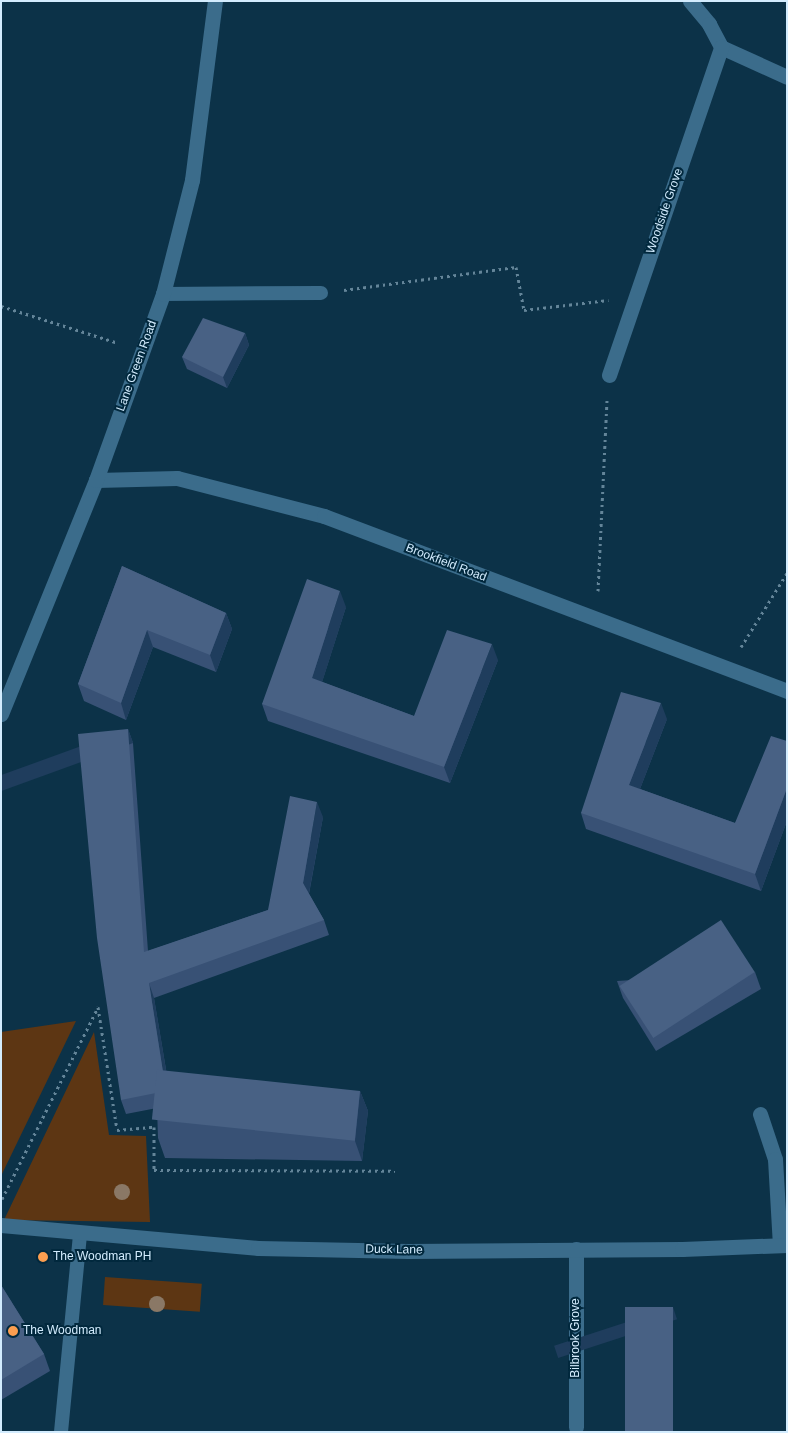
<!DOCTYPE html>
<style>
body{margin:0}
#map{position:relative;width:788px;height:1433px;overflow:hidden;background:#0c3248;font-family:Helvetica,sans-serif}
div>[style]{position:absolute}
.green>*{inset:0;background:#5d3613;transform-origin:0 0}
.path>*{height:3px;margin-top:-1.5px;transform-origin:0;background:repeating-linear-gradient(90deg,#648599 0 2.5px,transparent 0 6.5px)}
.lane>*{height:14px;margin:-7px;padding:0 7px;transform-origin:7px;border-radius:7px;background:#3b6c8b}
.street>*{height:15px;margin:-7.5px;padding:0 7.5px;transform-origin:7.5px;border-radius:7.5px;background:#3b6c8b}
.secondary>*{height:15px;margin:-7.5px;padding:0 7.5px;transform-origin:7.5px;border-radius:7.5px;background:#3b6c8b}
.trees>*{width:16px;height:16px;margin:-8px;border-radius:50%;background:#8a7866}
.wall>*{inset:0;background:#385175}
.shaded-wall>*{inset:0;background:#1f3d5d;transform-origin:0 0}
.building>*{inset:0;background:#486184;transform-origin:0 0}
.dots>*{width:14px;height:14px;translate:-50% -50%;box-sizing:border-box;border:2px solid #01283d;border-radius:50%}
span{translate:-50% -50%;white-space:nowrap;text-align:center;line-height:1.15;-webkit-text-stroke:4px #01283d;paint-order:stroke}
.street-label{font-size:12px;color:#d3ecfe}
.poi-label{font-size:12px;color:#d3ecfe}
.left{translate:0 -50%;text-align:left}
.frame{position:absolute;inset:0;border:2px solid #d3ecfe;pointer-events:none}
</style>
<div id="map">
<div class="green">
<div style="clip-path:polygon(76px 1021px,1px 1176px,1px 1032px)"></div>
<div style="clip-path:polygon(94px 1032px,109px 1135px,146px 1136px,150px 1222px,4px 1220px)"></div>
<div style="left:105px;top:1277px;width:97px;height:28px;rotate:4deg"></div>
</div>
<div class="path">
<div style="left:344px;top:290px;width:174px;rotate:-7.6deg"></div>
<div style="left:516px;top:267px;width:44px;rotate:79.5deg"></div>
<div style="left:524px;top:310px;width:85px;rotate:-6.8deg"></div>
<div style="left:1px;top:306px;width:123px;rotate:17.5deg"></div>
<div style="left:598px;top:591px;width:191px;rotate:-87.3deg"></div>
<div style="left:741px;top:647px;width:87px;rotate:-58.1deg"></div>
<div style="left:2px;top:1199px;width:215px;rotate:-63.4deg"></div>
<div style="left:98px;top:1007px;width:124px;rotate:81.2deg"></div>
<div style="left:117px;top:1130px;width:37px;rotate:-5deg"></div>
<div style="left:154px;top:1127px;width:43px;rotate:90deg"></div>
<div style="left:154px;top:1170px;width:241px;rotate:0.2deg"></div>
</div>
<div class="lane">
<div style="left:163px;top:294px;width:158px;rotate:-0.4deg"></div>
<div style="left:61px;top:1432px;width:200px;rotate:-84.5deg"></div>
</div>
<div class="street">
<div style="left:690px;top:1px;width:30px;rotate:50deg"></div>
<div style="left:709px;top:24px;width:26px;rotate:62deg"></div>
<div style="left:721px;top:47px;width:72px;rotate:24.4deg"></div>
<div style="left:609px;top:375px;width:347px;rotate:-71.1deg"></div>
<div style="left:96px;top:480px;width:81px;rotate:-1.4deg"></div>
<div style="left:177px;top:478px;width:152px;rotate:14.5deg"></div>
<div style="left:324px;top:516px;width:495px;rotate:20.7deg"></div>
<div style="left:760px;top:1114px;width:47px;rotate:71.6deg"></div>
<div style="left:775px;top:1159px;width:86px;rotate:86.7deg"></div>
<div style="left:576px;top:1249px;width:178px;rotate:90deg"></div>
</div>
<div class="secondary">
<div style="left:1px;top:714px;width:253px;rotate:-67.9deg"></div>
<div style="left:96px;top:480px;width:198px;rotate:-70.2deg"></div>
<div style="left:163px;top:294px;width:118px;rotate:-75.7deg"></div>
<div style="left:192px;top:180px;width:180px;rotate:-82.7deg"></div>
<div style="left:1px;top:1225px;width:258px;rotate:5.1deg"></div>
<div style="left:258px;top:1248px;width:150px;rotate:1.1deg"></div>
<div style="left:408px;top:1251px;width:274px;rotate:-0.4deg"></div>
<div style="left:682px;top:1249px;width:105px;rotate:-2.2deg"></div>
</div>
<div class="trees">
<div style="left:122px;top:1192px"></div>
<div style="left:157px;top:1304px"></div>
</div>
<div class="wall">
<div style="clip-path:polygon(245px 333px,249px 345px,227px 388px,187px 369px,182px 357px)"></div>
<div style="clip-path:polygon(122px 566px,226px 613px,232px 629px,216px 672px,153px 647px,126px 720px,84px 701px,78px 684px)"></div>
<div style="clip-path:polygon(346px 607px,322px 682px,414px 716px,498px 660px,450px 783px,268px 721px,262px 704px)"></div>
<div style="clip-path:polygon(667px 719px,640px 789px,735px 823px,787px 741px,787px 821px,761px 891px,586px 829px,581px 813px)"></div>
<div style="clip-path:polygon(128px 729px,133px 743px,148px 951px,268px 910px,323px 817px,309px 894px,324px 920px,329px 935px,154px 998px,170px 1093px,360px 1091px,368px 1111px,362px 1161px,165px 1158px,158px 1138px,157px 1108px,126px 1114px,121px 1100px)"></div>
<div style="clip-path:polygon(755px 972px,761px 989px,656px 1051px,623px 998px,617px 981px)"></div>
<div style="clip-path:polygon(1px 1285px,44px 1354px,50px 1371px,1px 1400px)"></div>
</div>
<div class="shaded-wall">
<div style="clip-path:polygon(245px 333px,249px 345px,227px 388px,223px 377px)"></div>
<div style="clip-path:polygon(340px 591px,346px 607px,318px 695px,312px 678px)"></div>
<div style="clip-path:polygon(226px 613px,232px 629px,216px 672px,210px 655px)"></div>
<div style="clip-path:polygon(147px 630px,153px 647px,126px 720px,121px 703px)"></div>
<div style="clip-path:polygon(492px 644px,498px 660px,450px 783px,444px 767px)"></div>
<div style="clip-path:polygon(661px 703px,667px 719px,635px 802px,629px 785px)"></div>
<div style="left:128px;top:729px;width:15px;height:224px;rotate:70deg"></div>
<div style="clip-path:polygon(787px 788px,787px 821px,761px 891px,755px 874px)"></div>
<div style="clip-path:polygon(317px 802px,323px 817px,308px 898px,303px 883px)"></div>
<div style="clip-path:polygon(149px 983px,154px 998px,172px 1106px,166px 1091px)"></div>
<div style="clip-path:polygon(360px 1091px,368px 1111px,362px 1161px,355px 1141px)"></div>
<div style="left:673px;top:1307px;width:13px;height:125px;rotate:72deg"></div>
</div>
<div class="building">
<div style="clip-path:polygon(203px 318px,245px 333px,223px 377px,182px 357px)"></div>
<div style="clip-path:polygon(122px 566px,226px 613px,210px 655px,147px 630px,121px 703px,78px 684px)"></div>
<div style="clip-path:polygon(307px 579px,340px 591px,312px 678px,414px 716px,447px 630px,492px 644px,444px 767px,262px 704px)"></div>
<div style="clip-path:polygon(621px 692px,661px 703px,629px 785px,735px 823px,771px 736px,787px 741px,787px 788px,755px 874px,581px 813px)"></div>
<div style="clip-path:polygon(128px 729px,144px 952px,268px 910px,290px 796px,317px 802px,303px 883px,324px 920px,149px 983px,166px 1091px,121px 1100px,97px 938px,78px 734px)"></div>
<div style="left:721px;top:920px;width:62px;height:121px;rotate:57deg"></div>
<div style="left:360px;top:1091px;width:50px;height:204px;rotate:96deg"></div>
<div style="clip-path:polygon(1px 1285px,44px 1354px,1px 1380px)"></div>
<div style="left:625px;top:1307px;width:48px;height:125px"></div>
</div>
<div class="dots">
<div style="left:43px;top:1257px;background:#fb9e50"></div>
<div style="left:13px;top:1331px;background:#fb9e50"></div>
</div>
<div class="street-label">
<span style="left:665px;top:211px;rotate:-71deg">Woodside Grove</span>
<span style="left:137px;top:366px;rotate:-70deg">Lane Green Road</span>
<span style="left:446px;top:563px;rotate:21deg">Brookfield Road</span>
<span style="left:394px;top:1250px;rotate:1deg">Duck Lane</span>
<span style="left:576px;top:1338px;rotate:-90deg">Bilbrook Grove</span>
</div>
<div class="poi-label">
<span class="left" style="left:53px;top:1257px">The Woodman PH</span>
<span class="left" style="left:23px;top:1331px">The Woodman</span>
</div>
<div class="frame"></div>
</div>
